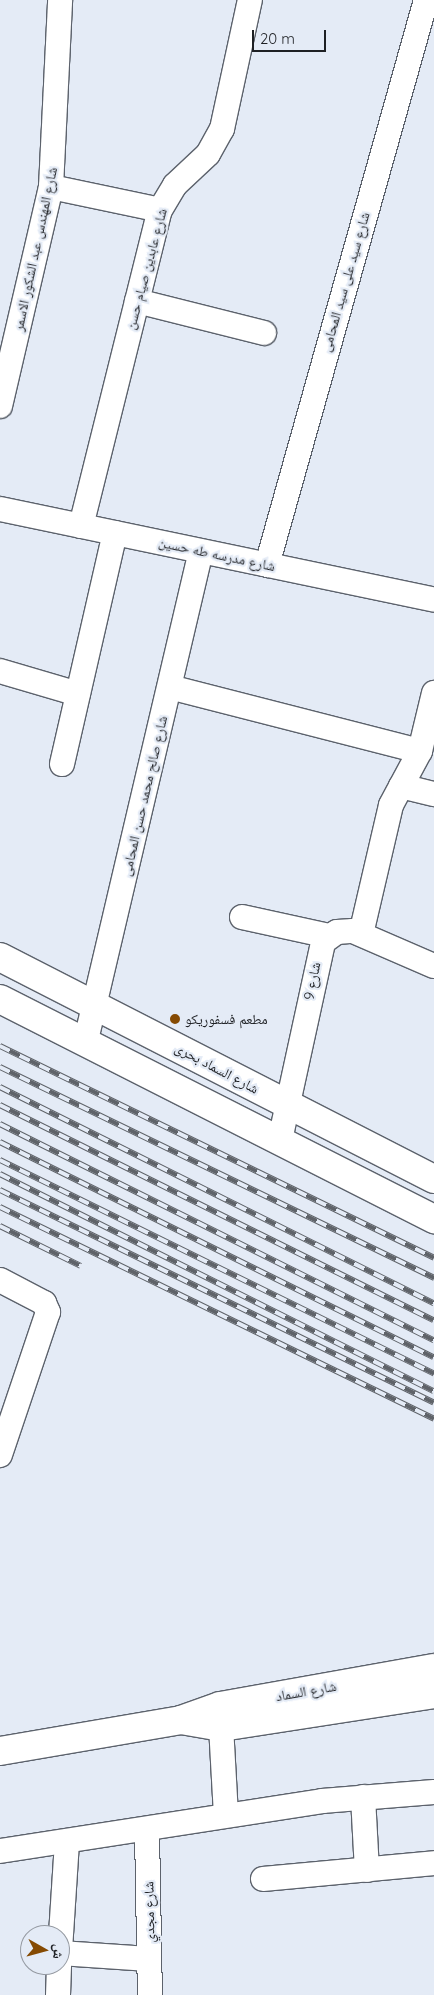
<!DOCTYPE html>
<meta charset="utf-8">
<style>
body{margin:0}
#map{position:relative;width:434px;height:1995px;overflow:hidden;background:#e4ebf6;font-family:Quicksand,"Noto Naskh Arabic",sans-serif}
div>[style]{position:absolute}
.roads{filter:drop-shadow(1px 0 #5c626c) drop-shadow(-1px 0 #5c626c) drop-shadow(0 1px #5c626c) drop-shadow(0 -1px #5c626c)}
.minor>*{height:24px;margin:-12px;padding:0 12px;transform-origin:12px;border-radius:12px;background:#fff}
.tertiary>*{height:28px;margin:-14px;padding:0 14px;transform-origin:14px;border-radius:14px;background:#fff}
.trunk>*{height:28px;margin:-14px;padding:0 14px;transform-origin:14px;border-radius:14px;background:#fff}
.rail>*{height:5.5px;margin-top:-2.75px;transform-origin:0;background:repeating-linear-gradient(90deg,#e4ebf6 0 11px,#5f6369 0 22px);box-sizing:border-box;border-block:1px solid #5f6369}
.dots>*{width:14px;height:14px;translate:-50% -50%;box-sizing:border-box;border:2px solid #e4ebf6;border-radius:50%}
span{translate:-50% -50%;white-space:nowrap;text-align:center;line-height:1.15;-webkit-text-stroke:4.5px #e4ebf6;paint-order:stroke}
.street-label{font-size:14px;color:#1e2024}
.poi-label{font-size:14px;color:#1e2024}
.left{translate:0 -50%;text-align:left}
.north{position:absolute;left:20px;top:1925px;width:50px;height:50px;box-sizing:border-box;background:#e4ebf6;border:1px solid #959aa2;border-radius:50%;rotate:97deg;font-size:14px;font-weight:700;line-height:20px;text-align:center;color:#1e2024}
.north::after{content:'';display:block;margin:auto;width:18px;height:22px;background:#854a02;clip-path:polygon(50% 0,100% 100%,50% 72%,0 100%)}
.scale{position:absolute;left:252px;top:30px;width:74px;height:22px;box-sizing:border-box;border:2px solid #1e2024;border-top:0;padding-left:6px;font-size:15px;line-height:18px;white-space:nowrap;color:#1e2024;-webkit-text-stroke:4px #e4ebf6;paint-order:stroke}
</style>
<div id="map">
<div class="roads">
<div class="minor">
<div style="left:51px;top:187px;width:111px;rotate:11.9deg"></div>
<div style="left:137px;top:301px;width:131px;rotate:14.1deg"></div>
<div style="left:0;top:406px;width:225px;rotate:-76.9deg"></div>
<div style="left:51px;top:187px;width:187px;rotate:-87.2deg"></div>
<div style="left:0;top:509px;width:443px;rotate:11.8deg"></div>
<div style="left:81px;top:526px;width:326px;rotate:-76deg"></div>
<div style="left:160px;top:210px;width:29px;rotate:-59deg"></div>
<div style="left:175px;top:185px;width:45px;rotate:-43.2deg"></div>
<div style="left:208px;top:154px;width:29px;rotate:-61deg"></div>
<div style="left:222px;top:129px;width:132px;rotate:-77.8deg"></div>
<div style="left:267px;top:565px;width:587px;rotate:-74.28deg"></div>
<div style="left:0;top:671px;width:81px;rotate:16.4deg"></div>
<div style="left:170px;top:687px;width:258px;rotate:14.4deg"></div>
<div style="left:62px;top:764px;width:237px;rotate:-77.1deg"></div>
<div style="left:401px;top:786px;width:34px;rotate:14deg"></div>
<div style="left:242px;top:917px;width:89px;rotate:12.3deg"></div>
<div style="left:361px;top:934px;width:132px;rotate:-76.9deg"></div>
<div style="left:391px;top:805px;width:61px;rotate:-61.8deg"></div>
<div style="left:420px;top:751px;width:60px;rotate:-76.4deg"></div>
<div style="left:86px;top:1040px;width:502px;rotate:-76.77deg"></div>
<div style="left:280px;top:1140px;width:203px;rotate:-77.7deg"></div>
<div style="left:323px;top:942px;width:17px;rotate:-36deg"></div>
<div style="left:337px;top:932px;width:16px;rotate:-4deg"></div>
<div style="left:353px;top:931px;width:88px;rotate:23.4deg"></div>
<div style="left:0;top:1280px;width:50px;rotate:27.6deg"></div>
<div style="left:44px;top:1303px;width:10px;rotate:66deg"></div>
<div style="left:48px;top:1312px;width:151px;rotate:108.6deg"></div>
<div style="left:220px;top:1708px;width:107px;rotate:86.8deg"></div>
<div style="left:363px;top:1797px;width:73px;rotate:86.9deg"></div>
<div style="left:147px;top:1829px;width:166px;rotate:89deg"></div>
<div style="left:0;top:1851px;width:326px;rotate:-8.8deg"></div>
<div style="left:322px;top:1801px;width:112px;rotate:-4.6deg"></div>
<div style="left:263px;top:1879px;width:172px;rotate:-5.3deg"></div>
<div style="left:60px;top:1950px;width:109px;rotate:-86.3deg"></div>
<div style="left:60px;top:1953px;width:89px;rotate:3.9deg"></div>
<div style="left:58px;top:1995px;width:30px;rotate:-88deg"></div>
</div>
<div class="tertiary">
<div style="left:0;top:957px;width:487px;rotate:27.1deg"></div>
<div style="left:0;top:999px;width:487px;rotate:26.9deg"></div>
</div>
<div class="trunk">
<div style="left:181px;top:1720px;width:41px;rotate:9.9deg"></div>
<div style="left:221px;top:1727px;width:216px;rotate:-8.8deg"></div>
<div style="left:0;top:1751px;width:184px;rotate:-9.7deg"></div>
<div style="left:181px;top:1720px;width:41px;rotate:-19.7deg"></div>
<div style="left:220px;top:1706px;width:217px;rotate:-10.1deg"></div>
</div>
</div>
<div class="rail">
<div style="left:0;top:1046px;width:483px;rotate:26deg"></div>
<div style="left:0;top:1067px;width:483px;rotate:25.9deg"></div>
<div style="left:0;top:1087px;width:485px;rotate:26.5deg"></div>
<div style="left:0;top:1105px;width:484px;rotate:26.4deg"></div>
<div style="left:0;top:1124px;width:485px;rotate:26.5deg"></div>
<div style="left:0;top:1142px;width:484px;rotate:26.4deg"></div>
<div style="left:0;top:1160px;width:484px;rotate:26.2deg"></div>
<div style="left:0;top:1174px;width:485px;rotate:26.6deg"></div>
<div style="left:0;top:1190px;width:483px;rotate:26.1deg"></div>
<div style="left:0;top:1207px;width:483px;rotate:26deg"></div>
<div style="left:0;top:1226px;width:90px;rotate:26.3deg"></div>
</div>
<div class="dots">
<div style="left:175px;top:1019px;background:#854a02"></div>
</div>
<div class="street-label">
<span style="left:35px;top:249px;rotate:-78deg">شارع المهندس عبد الشكور الاسمر</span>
<span style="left:146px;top:269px;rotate:-75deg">شارع عابدين صيام حسن</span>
<span style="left:345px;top:282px;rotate:-74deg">شارع سيد على سيد المحامى</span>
<span style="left:217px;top:554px;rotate:12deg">شارع مدرسه طه حسين</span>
<span style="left:144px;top:796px;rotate:-77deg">شارع صالح محمد حسن المحامى</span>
<span style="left:312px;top:981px;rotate:-79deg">شارع 9</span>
<span style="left:217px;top:1068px;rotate:28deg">شارع السماد بحرى</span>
<span style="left:306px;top:1691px;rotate:-10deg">شارع السماد</span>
<span style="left:149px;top:1912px;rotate:-91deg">شارع مجدي</span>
</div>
<div class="poi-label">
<span class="left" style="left:185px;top:1019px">مطعم فسفوريكو</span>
</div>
<div class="north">ش</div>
<div class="scale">20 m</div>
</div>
